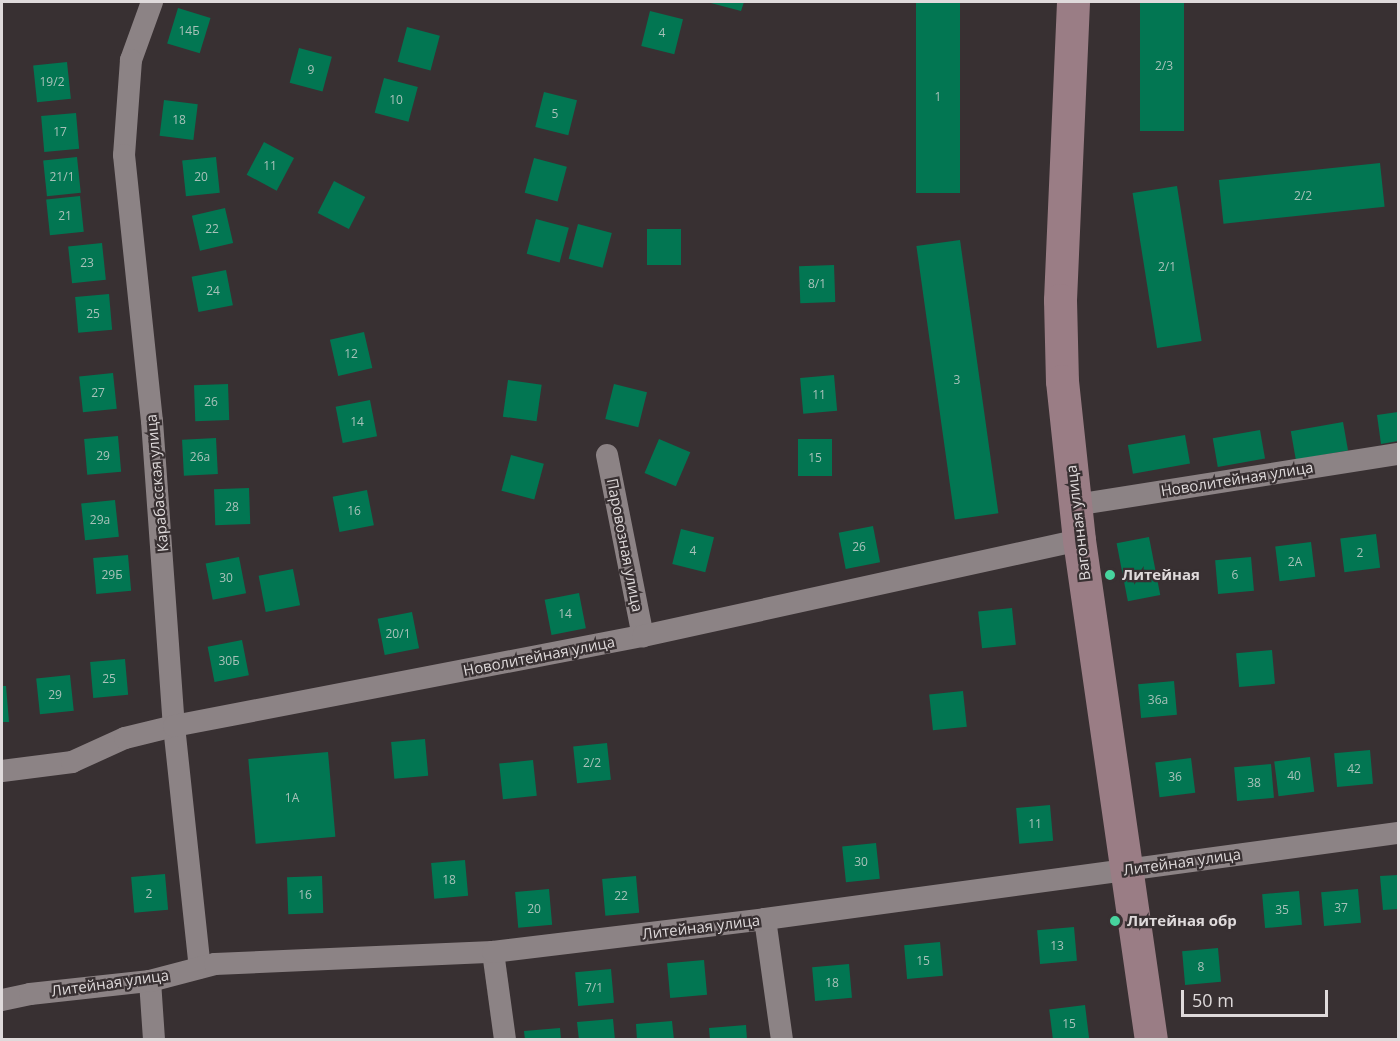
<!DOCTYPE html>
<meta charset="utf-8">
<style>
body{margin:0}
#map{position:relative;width:1400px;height:1041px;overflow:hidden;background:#383032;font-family:"Open Sans",sans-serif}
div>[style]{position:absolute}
.building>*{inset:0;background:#027652;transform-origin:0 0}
.street>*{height:22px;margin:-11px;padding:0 11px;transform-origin:11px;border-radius:11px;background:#8c8385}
.secondary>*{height:33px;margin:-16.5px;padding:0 16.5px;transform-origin:16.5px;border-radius:16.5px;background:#9a7d85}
.dots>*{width:16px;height:16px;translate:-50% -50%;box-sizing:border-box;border:3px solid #383032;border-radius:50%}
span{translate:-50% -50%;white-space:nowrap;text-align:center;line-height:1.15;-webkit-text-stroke:4.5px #383032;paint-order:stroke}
.number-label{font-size:12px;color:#a8c1b9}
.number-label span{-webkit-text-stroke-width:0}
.street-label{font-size:15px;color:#dfdadb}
.poi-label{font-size:15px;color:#dfdadb;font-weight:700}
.left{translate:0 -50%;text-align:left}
.frame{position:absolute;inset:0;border:3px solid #dfdadb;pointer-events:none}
.scale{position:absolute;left:1181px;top:990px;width:147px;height:27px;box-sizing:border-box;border:3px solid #dfdadb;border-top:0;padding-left:8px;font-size:18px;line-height:21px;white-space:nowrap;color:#dfdadb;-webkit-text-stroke:4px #383032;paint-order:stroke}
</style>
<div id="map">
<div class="building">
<div style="clip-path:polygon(707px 2px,744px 2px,741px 11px)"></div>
<div style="left:916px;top:2px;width:44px;height:191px"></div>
<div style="left:1140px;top:2px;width:44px;height:129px"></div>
<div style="left:178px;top:8px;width:34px;height:37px;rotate:17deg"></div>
<div style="left:650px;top:11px;width:34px;height:36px;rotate:14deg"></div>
<div style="left:407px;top:27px;width:34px;height:36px;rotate:15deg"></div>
<div style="left:299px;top:48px;width:34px;height:36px;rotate:15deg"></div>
<div style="left:67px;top:62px;width:37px;height:34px;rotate:84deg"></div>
<div style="left:384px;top:78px;width:35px;height:36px;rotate:15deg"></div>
<div style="left:544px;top:92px;width:34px;height:36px;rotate:14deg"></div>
<div style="left:164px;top:100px;width:34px;height:36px;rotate:7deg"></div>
<div style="left:76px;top:113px;width:36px;height:35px;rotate:85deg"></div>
<div style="left:264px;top:142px;width:34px;height:37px;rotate:28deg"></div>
<div style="left:77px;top:157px;width:36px;height:34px;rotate:84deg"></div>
<div style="left:216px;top:157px;width:36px;height:34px;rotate:84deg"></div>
<div style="left:534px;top:158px;width:34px;height:36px;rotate:15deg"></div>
<div style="left:1380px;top:163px;width:44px;height:162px;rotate:84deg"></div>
<div style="left:334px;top:181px;width:35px;height:36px;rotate:27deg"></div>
<div style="left:1177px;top:186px;width:157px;height:45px;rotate:81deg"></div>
<div style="left:80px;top:196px;width:36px;height:34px;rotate:84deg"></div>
<div style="left:225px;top:208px;width:36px;height:34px;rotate:77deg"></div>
<div style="left:536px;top:219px;width:34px;height:36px;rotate:15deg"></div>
<div style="left:578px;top:224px;width:35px;height:36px;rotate:15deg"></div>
<div style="left:647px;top:229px;width:34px;height:36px"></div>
<div style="left:960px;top:240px;width:276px;height:44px;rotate:82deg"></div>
<div style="left:102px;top:243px;width:37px;height:34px;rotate:84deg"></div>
<div style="left:834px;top:265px;width:37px;height:35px;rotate:88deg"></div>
<div style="left:226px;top:270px;width:36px;height:35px;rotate:79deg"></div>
<div style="left:109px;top:294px;width:36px;height:34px;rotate:85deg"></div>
<div style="left:364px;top:332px;width:37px;height:35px;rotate:77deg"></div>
<div style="left:113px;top:373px;width:36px;height:34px;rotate:84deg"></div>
<div style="left:834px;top:375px;width:36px;height:34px;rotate:85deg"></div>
<div style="left:508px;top:380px;width:34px;height:37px;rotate:8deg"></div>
<div style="left:228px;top:384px;width:36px;height:34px;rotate:88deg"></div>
<div style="left:614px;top:384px;width:34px;height:36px;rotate:14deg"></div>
<div style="left:370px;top:400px;width:37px;height:35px;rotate:79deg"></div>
<div style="clip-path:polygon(1398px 412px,1398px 441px,1381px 444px,1377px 415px)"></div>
<div style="left:1343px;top:422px;width:29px;height:53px;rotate:80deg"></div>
<div style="left:1260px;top:430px;width:29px;height:48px;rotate:80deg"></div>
<div style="left:1185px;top:435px;width:29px;height:58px;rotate:80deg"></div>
<div style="left:118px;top:436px;width:36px;height:34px;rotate:85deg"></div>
<div style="left:216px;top:438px;width:36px;height:34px;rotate:87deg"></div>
<div style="left:659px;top:439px;width:34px;height:37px;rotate:23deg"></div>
<div style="left:832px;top:439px;width:37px;height:34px;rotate:90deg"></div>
<div style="left:511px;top:455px;width:34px;height:37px;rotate:15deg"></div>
<div style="left:249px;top:488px;width:36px;height:35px;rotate:88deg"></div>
<div style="left:367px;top:490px;width:36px;height:35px;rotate:79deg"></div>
<div style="left:115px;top:500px;width:37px;height:34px;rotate:84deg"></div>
<div style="left:873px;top:526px;width:37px;height:35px;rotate:79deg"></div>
<div style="left:681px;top:529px;width:34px;height:36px;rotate:14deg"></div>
<div style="left:1376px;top:534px;width:34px;height:36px;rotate:83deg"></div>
<div style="left:1149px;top:537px;width:59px;height:33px;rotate:79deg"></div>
<div style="left:1311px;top:542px;width:35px;height:36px;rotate:83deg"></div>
<div style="left:128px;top:555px;width:36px;height:35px;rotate:85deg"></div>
<div style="left:239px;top:557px;width:37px;height:34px;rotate:79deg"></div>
<div style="left:1251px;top:557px;width:34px;height:36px;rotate:85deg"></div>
<div style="left:293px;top:569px;width:37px;height:35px;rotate:79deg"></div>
<div style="left:579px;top:593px;width:36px;height:35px;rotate:79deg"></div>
<div style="left:1012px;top:608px;width:37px;height:34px;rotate:84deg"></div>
<div style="left:412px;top:612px;width:37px;height:35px;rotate:79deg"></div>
<div style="left:242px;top:640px;width:36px;height:35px;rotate:79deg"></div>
<div style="left:1272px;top:650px;width:34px;height:36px;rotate:85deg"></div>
<div style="left:125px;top:659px;width:36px;height:35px;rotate:85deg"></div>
<div style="left:70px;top:675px;width:36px;height:34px;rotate:84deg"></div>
<div style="left:1174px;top:681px;width:34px;height:36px;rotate:85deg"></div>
<div style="clip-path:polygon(2px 686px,6px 686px,9px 722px,2px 722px)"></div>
<div style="left:963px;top:691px;width:36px;height:34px;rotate:84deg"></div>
<div style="left:425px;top:739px;width:37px;height:34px;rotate:85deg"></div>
<div style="left:607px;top:743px;width:37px;height:34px;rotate:84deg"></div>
<div style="left:1370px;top:750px;width:34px;height:36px;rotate:85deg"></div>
<div style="left:328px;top:752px;width:85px;height:80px;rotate:85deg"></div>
<div style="left:1310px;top:757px;width:35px;height:36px;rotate:83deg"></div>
<div style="left:1191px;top:758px;width:35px;height:36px;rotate:83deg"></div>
<div style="left:533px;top:760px;width:36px;height:34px;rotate:84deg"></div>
<div style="left:1271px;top:764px;width:34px;height:37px;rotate:85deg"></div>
<div style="left:1050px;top:805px;width:36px;height:34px;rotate:85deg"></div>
<div style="left:876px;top:843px;width:36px;height:34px;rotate:84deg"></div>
<div style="left:465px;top:860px;width:36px;height:34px;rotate:85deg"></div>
<div style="left:165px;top:874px;width:36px;height:34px;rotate:85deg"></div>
<div style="clip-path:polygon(1398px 875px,1398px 909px,1383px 910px,1380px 876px)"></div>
<div style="left:322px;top:876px;width:37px;height:35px;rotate:88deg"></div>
<div style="left:636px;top:876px;width:37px;height:34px;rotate:85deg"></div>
<div style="left:549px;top:889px;width:36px;height:34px;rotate:85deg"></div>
<div style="left:1358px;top:889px;width:34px;height:37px;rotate:85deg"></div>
<div style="left:1299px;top:891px;width:34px;height:37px;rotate:85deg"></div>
<div style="left:1074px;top:927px;width:34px;height:37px;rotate:85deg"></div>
<div style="left:940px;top:942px;width:34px;height:36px;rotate:85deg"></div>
<div style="left:1218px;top:948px;width:34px;height:36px;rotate:85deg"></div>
<div style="left:704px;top:960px;width:35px;height:37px;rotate:85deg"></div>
<div style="left:849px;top:964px;width:34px;height:37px;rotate:85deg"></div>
<div style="left:611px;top:969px;width:34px;height:36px;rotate:85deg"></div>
<div style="left:1085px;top:1005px;width:35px;height:36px;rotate:83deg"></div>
<div style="clip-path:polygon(613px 1019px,615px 1040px,579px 1040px,577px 1022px)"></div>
<div style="clip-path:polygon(672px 1021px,674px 1040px,637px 1040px,636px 1024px)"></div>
<div style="clip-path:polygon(746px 1025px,747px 1040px,710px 1040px,709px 1028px)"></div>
<div style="clip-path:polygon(560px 1028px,561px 1040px,525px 1040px,524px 1031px)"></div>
</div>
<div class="street">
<div style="left:152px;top:2px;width:62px;rotate:109.9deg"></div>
<div style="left:131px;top:60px;width:95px;rotate:94.2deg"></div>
<div style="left:124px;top:155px;width:267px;rotate:84deg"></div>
<div style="left:152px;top:421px;width:306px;rotate:85.9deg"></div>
<div style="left:174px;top:726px;width:243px;rotate:83.9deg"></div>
<div style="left:607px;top:455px;width:185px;rotate:78.8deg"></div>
<div style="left:1075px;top:505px;width:327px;rotate:-9deg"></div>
<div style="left:2px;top:771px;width:71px;rotate:-7.3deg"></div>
<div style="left:72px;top:762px;width:58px;rotate:-24.4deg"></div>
<div style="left:125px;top:738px;width:50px;rotate:-13.8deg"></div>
<div style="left:174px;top:726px;width:478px;rotate:-10.9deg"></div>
<div style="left:643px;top:636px;width:446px;rotate:-12.4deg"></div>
<div style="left:765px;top:919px;width:122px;rotate:82deg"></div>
<div style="left:493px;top:952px;width:89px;rotate:82.2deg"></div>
<div style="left:150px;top:981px;width:59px;rotate:86.1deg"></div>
<div style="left:2px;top:1000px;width:29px;rotate:-12deg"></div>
<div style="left:30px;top:994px;width:121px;rotate:-6.2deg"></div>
<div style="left:150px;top:981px;width:67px;rotate:-14.7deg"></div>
<div style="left:215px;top:964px;width:278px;rotate:-2.5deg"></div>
<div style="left:493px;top:952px;width:274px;rotate:-6.9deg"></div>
<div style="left:765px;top:919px;width:639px;rotate:-7.74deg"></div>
</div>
<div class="secondary">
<div style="left:1073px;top:2px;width:298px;rotate:92.5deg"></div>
<div style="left:1060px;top:300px;width:81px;rotate:88.6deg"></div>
<div style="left:1062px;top:381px;width:160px;rotate:83.9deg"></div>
<div style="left:1079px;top:540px;width:505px;rotate:81.81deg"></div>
</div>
<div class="dots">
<div style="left:1110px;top:575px;background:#47d49e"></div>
<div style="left:1115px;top:921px;background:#47d49e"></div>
</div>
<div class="number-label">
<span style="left:189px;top:31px">14Б</span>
<span style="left:662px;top:33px">4</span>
<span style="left:1164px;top:66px">2/3</span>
<span style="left:311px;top:70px">9</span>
<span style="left:52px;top:82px">19/2</span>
<span style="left:938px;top:97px">1</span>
<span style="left:396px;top:100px">10</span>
<span style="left:555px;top:114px">5</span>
<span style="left:179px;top:120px">18</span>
<span style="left:60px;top:132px">17</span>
<span style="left:270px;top:166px">11</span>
<span style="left:62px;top:177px">21/1</span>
<span style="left:201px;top:177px">20</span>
<span style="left:1303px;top:196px">2/2</span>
<span style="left:65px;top:216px">21</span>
<span style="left:212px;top:229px">22</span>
<span style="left:87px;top:263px">23</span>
<span style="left:1167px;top:267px">2/1</span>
<span style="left:817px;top:284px">8/1</span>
<span style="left:213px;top:291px">24</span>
<span style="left:93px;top:314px">25</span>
<span style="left:351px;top:354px">12</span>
<span style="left:957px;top:380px">3</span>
<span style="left:98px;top:393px">27</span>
<span style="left:819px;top:395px">11</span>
<span style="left:211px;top:402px">26</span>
<span style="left:357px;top:422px">14</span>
<span style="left:103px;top:456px">29</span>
<span style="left:200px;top:457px">26а</span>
<span style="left:815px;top:458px">15</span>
<span style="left:232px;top:507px">28</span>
<span style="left:354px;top:511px">16</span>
<span style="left:100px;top:520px">29а</span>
<span style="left:859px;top:547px">26</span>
<span style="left:693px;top:551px">4</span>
<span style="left:1360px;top:553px">2</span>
<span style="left:1295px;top:562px">2А</span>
<span style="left:112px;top:575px">29Б</span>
<span style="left:1235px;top:575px">6</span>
<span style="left:226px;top:578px">30</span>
<span style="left:565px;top:614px">14</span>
<span style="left:398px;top:634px">20/1</span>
<span style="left:229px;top:661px">30Б</span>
<span style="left:109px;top:679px">25</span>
<span style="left:55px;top:695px">29</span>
<span style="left:1158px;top:700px">36а</span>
<span style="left:592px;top:763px">2/2</span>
<span style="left:1354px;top:769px">42</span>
<span style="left:1294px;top:776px">40</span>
<span style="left:1175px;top:777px">36</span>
<span style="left:1254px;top:783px">38</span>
<span style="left:292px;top:798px">1А</span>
<span style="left:1035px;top:824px">11</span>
<span style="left:861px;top:862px">30</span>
<span style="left:449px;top:880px">18</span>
<span style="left:149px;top:894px">2</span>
<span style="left:305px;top:895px">16</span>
<span style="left:621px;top:896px">22</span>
<span style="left:1341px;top:908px">37</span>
<span style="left:534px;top:909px">20</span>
<span style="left:1282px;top:910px">35</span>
<span style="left:1057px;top:946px">13</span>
<span style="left:923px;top:961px">15</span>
<span style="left:1201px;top:967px">8</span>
<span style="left:832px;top:983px">18</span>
<span style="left:594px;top:988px">7/1</span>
<span style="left:1069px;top:1024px">15</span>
</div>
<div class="street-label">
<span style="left:1237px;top:479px;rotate:-9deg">Новолитейная улица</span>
<span style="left:157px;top:483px;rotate:-95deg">Карабасская улица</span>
<span style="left:1078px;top:523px;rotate:-97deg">Вагонная улица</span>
<span style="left:625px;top:545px;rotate:79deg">Паровозная улица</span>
<span style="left:539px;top:656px;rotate:-11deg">Новолитейная улица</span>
<span style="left:1182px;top:862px;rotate:-8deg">Литейная улица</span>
<span style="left:701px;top:927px;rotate:-7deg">Литейная улица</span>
<span style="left:110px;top:983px;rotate:-8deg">Литейная улица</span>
</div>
<div class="poi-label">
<span class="left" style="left:1122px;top:575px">Литейная</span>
<span class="left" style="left:1127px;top:921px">Литейная обр</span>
</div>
<div class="frame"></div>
<div class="scale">50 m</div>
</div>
